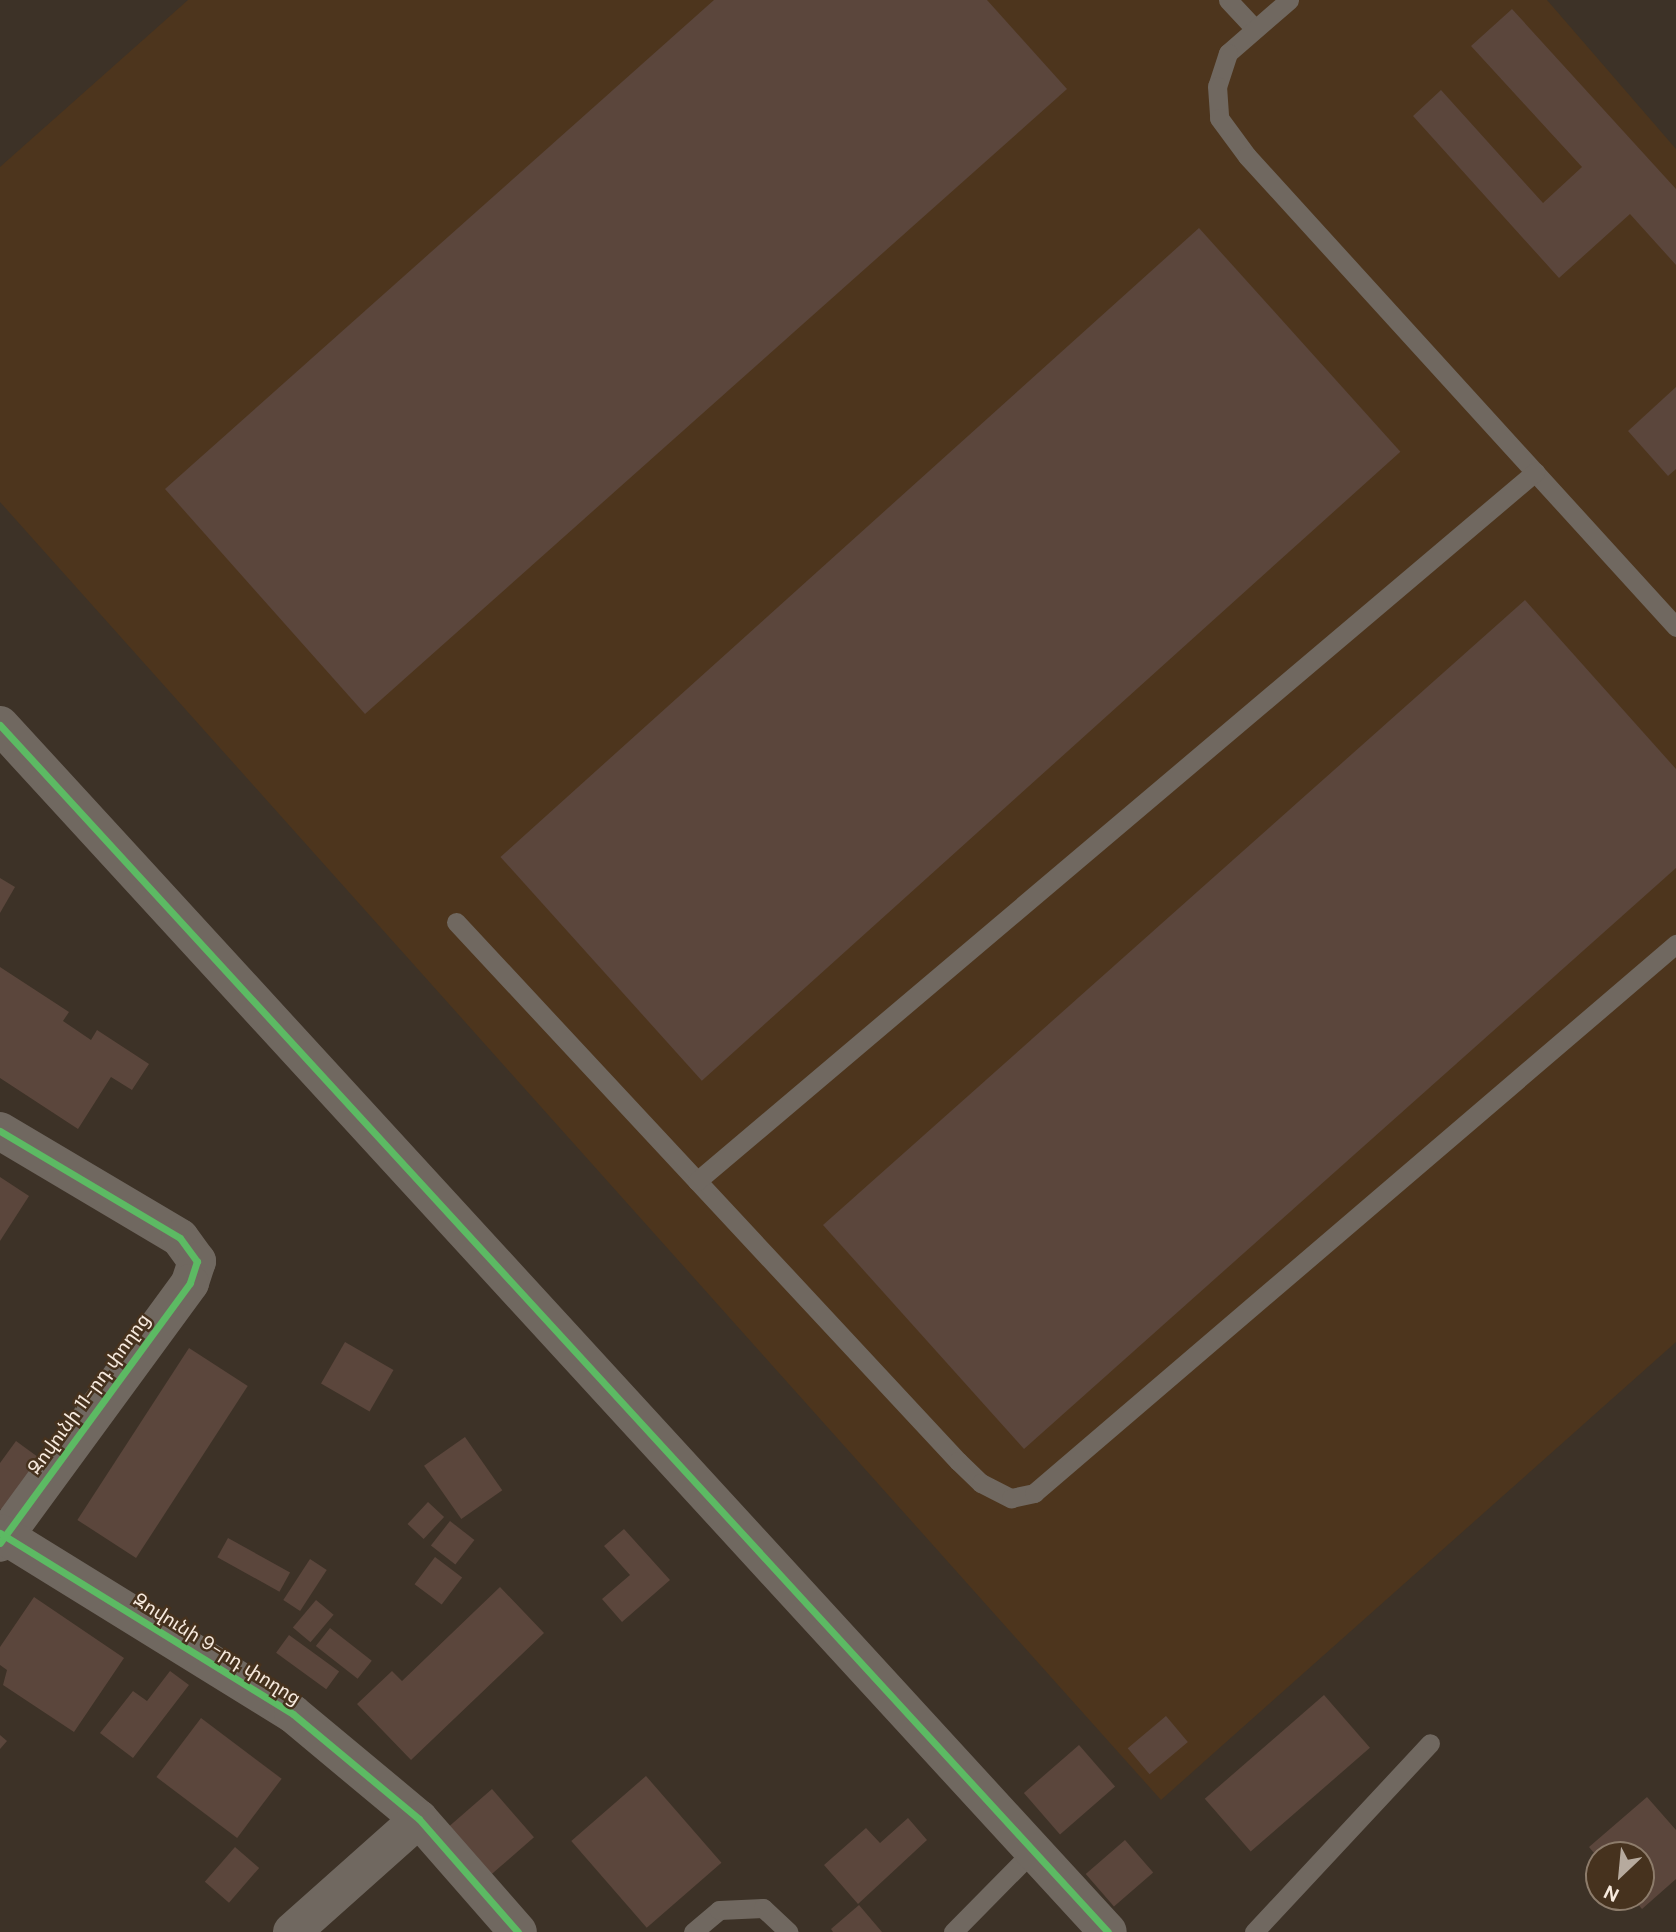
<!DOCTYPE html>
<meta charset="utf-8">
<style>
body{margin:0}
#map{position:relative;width:1676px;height:1932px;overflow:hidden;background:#3d3227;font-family:"DM Sans","Noto Sans Armenian",sans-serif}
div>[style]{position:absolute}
.built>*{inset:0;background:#4d351d}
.building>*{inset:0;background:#5b463c;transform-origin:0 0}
.lane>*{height:19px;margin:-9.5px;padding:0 9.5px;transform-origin:9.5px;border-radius:9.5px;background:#706860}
.street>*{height:38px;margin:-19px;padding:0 19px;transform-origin:19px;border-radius:19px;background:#706860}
.cycleway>*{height:7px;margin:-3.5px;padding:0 3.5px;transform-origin:3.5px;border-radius:3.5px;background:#5cba63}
span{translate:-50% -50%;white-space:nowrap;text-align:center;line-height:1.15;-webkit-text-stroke:5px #46321e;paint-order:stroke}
.street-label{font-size:19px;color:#f7eade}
.north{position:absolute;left:1585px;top:1841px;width:70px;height:70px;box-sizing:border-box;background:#46321e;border:2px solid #8d7c6b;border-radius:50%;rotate:206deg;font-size:19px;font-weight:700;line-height:28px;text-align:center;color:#f7eade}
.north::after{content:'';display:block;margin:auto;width:24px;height:32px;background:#b6aa9e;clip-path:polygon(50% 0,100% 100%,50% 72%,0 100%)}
</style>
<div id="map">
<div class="built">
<div style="clip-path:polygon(188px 0,1547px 0,1676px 149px,1676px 1342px,1161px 1800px,0 502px,0 167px)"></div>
</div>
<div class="building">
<div style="clip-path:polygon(714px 0,987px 0,1067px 89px,365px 714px,165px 489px)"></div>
<div style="clip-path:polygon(1512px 9px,1676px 189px,1676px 265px,1630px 214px,1559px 278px,1413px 116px,1441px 90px,1543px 203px,1582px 167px,1471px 46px)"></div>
<div style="left:1199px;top:228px;width:301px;height:940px;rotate:48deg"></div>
<div style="clip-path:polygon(1676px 387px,1676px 469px,1668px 476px,1628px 431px)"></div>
<div style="clip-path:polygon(1525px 600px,1676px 769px,1676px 868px,1024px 1449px,823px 1225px)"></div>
<div style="clip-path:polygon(0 878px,15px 887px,0 913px)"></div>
<div style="clip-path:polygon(0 967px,69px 1012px,63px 1021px,91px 1040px,97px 1030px,149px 1064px,132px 1090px,111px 1077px,78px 1129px,0 1078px)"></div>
<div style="clip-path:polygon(0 1177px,29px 1196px,0 1241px)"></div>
<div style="left:345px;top:1342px;width:56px;height:48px;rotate:30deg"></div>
<div style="left:189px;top:1348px;width:70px;height:205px;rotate:33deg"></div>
<div style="left:465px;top:1437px;width:65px;height:50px;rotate:55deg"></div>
<div style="clip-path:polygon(16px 1441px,42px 1460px,4px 1512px,0 1509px,0 1463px)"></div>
<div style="left:428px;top:1502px;width:22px;height:30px;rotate:43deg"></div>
<div style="left:450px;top:1521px;width:31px;height:31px;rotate:38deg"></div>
<div style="clip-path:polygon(624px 1529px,670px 1580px,622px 1622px,602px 1599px,630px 1575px,604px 1546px)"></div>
<div style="left:228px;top:1538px;width:71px;height:22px;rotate:29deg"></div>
<div style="left:435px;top:1557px;width:34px;height:34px;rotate:37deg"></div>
<div style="left:310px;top:1559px;width:20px;height:49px;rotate:33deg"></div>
<div style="clip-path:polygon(500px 1587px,544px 1633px,411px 1760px,357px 1704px,392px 1671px,402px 1681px)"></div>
<div style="clip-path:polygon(34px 1597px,124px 1658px,74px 1732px,3px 1685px,7px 1670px,0 1665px,0 1647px)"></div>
<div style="left:316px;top:1600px;width:23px;height:36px;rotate:40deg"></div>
<div style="left:330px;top:1628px;width:53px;height:23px;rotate:38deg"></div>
<div style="left:289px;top:1635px;width:62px;height:22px;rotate:36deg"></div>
<div style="clip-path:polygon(170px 1671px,189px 1685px,133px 1758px,100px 1733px,133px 1691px,147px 1701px)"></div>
<div style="left:1324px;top:1695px;width:70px;height:158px;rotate:49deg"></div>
<div style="left:1166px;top:1716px;width:34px;height:50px;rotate:50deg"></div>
<div style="left:201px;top:1718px;width:101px;height:74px;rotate:37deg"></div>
<div style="clip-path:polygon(0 1735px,7px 1741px,0 1749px)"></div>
<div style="left:1079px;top:1745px;width:55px;height:73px;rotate:49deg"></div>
<div style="left:646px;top:1776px;width:115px;height:99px;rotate:49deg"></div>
<div style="left:492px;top:1789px;width:64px;height:59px;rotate:49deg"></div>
<div style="clip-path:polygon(1647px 1797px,1676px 1830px,1676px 1879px,1642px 1909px,1632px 1897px,1641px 1897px,1641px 1855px,1599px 1855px,1599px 1859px,1589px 1847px)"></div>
<div style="clip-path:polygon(908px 1818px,927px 1840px,858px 1904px,824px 1865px,866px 1828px,880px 1843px)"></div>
<div style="left:1125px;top:1840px;width:43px;height:52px;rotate:49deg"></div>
<div style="left:235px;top:1847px;width:32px;height:46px;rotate:41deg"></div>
<div style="clip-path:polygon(859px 1905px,882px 1932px,833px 1932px,831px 1929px)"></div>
</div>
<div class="lane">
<div style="left:1228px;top:0;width:37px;rotate:47deg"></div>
<div style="left:1289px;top:0;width:81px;rotate:139deg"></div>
<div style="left:1228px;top:53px;width:35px;rotate:108deg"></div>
<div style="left:1217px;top:86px;width:32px;rotate:86deg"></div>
<div style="left:1219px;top:118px;width:47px;rotate:53.6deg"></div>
<div style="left:1247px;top:156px;width:637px;rotate:47.67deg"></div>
<div style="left:456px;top:922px;width:737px;rotate:47.04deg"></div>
<div style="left:958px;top:1461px;width:32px;rotate:44deg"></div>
<div style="left:981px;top:1483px;width:34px;rotate:27deg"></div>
<div style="left:1011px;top:1498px;width:24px;rotate:-12deg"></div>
<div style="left:1034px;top:1493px;width:845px;rotate:-40.54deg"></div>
<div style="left:697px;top:1181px;width:1098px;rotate:-40.23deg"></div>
<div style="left:693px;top:1932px;width:34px;rotate:-40deg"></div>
<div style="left:719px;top:1910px;width:44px;rotate:-2.6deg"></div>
<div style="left:763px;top:1908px;width:35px;rotate:43deg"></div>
<div style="left:953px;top:1932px;width:114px;rotate:-45.4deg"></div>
<div style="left:1254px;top:1932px;width:258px;rotate:-47deg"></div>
</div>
<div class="street">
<div style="left:0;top:725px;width:1638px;rotate:47.45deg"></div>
<div style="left:0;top:1131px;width:209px;rotate:30.7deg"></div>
<div style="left:180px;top:1238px;width:29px;rotate:54deg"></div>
<div style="left:197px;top:1261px;width:23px;rotate:108deg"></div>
<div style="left:190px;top:1283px;width:322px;rotate:126.2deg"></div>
<div style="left:0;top:1533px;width:344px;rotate:31.7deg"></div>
<div style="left:293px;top:1714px;width:164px;rotate:39.8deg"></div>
<div style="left:419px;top:1819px;width:150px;rotate:48.8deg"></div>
<div style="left:292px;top:1932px;width:170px;rotate:-41.7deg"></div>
</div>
<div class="cycleway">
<div style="left:0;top:725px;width:1638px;rotate:47.45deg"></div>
<div style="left:0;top:1131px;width:209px;rotate:30.7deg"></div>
<div style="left:180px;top:1238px;width:29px;rotate:54deg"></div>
<div style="left:197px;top:1261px;width:23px;rotate:108deg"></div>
<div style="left:190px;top:1283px;width:322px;rotate:126.2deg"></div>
<div style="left:0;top:1533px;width:344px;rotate:31.7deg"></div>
<div style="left:293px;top:1714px;width:164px;rotate:39.8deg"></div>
<div style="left:419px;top:1819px;width:150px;rotate:48.8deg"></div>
</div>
<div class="street-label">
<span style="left:89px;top:1394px;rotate:-54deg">Զովունի 11-րդ փողոց</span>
<span style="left:217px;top:1649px;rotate:32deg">Զովունի 9-րդ փողոց</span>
</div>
<div class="north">N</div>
</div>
